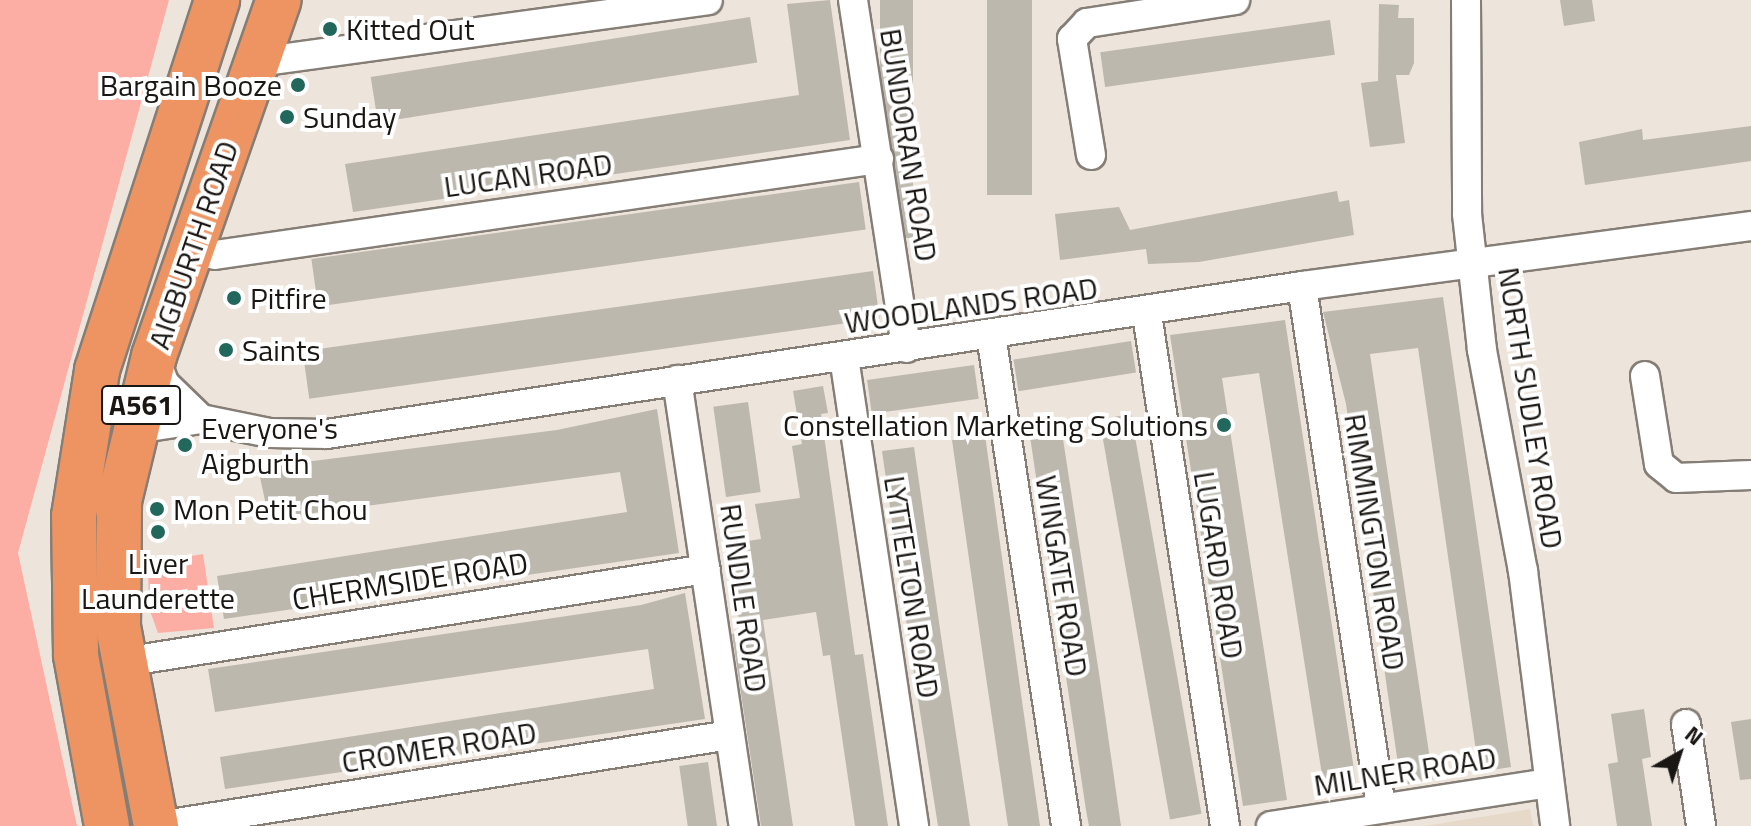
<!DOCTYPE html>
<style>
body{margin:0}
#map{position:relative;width:1751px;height:826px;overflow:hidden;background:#ede4db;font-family:"Titillium Web",sans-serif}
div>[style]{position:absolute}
.built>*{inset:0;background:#e6d9ca}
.green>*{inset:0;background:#fdaea4}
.building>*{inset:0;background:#bcb8ae;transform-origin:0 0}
.roads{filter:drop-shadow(2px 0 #857e76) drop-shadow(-2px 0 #857e76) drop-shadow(0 2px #857e76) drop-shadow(0 -2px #857e76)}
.street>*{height:28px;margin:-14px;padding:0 14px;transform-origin:14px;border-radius:14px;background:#fff}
.highway>*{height:44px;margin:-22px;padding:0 22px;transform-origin:22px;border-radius:22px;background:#ee9463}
.dots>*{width:22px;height:22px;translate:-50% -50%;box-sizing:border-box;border:4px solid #fff;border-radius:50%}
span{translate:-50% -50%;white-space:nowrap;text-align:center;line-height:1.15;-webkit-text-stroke:8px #fff;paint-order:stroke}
.shield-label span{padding:2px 6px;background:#fff;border:2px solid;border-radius:6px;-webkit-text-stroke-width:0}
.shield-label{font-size:28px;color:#191613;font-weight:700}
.poi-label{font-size:30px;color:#191613}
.left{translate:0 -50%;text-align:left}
.right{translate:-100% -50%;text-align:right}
.street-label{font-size:30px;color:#191613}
.north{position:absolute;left:1639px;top:714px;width:80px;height:80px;-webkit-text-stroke:6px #fff;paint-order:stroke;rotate:39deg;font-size:22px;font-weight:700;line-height:32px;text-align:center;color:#191613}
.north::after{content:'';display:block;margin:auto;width:28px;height:36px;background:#191613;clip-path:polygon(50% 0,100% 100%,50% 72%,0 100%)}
</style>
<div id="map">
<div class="built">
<div style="clip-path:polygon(1530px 809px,1533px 826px,1425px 826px)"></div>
</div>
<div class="green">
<div style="clip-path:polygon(0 0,169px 0,18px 553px,77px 826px,0 826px)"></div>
<div style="clip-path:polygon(203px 554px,214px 628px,158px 633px,149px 608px,148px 563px)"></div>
</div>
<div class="building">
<div style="clip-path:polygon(830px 0,850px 140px,353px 212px,345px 164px,799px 95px,787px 4px)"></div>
<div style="left:880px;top:0;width:33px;height:238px"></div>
<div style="left:987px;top:0;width:45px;height:195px"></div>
<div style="clip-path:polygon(1560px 0,1592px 0,1595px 21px,1564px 26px)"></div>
<div style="clip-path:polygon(1379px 4px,1399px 5px,1398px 18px,1414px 18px,1414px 63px,1409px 75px,1396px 75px,1405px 143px,1370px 147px,1361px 83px,1378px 81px)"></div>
<div style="left:750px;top:17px;width:46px;height:384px;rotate:81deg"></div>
<div style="left:1330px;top:20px;width:35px;height:232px;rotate:82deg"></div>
<div style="clip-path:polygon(1751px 126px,1751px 161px,1585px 185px,1579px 142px,1642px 129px,1643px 140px)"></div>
<div style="left:859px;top:182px;width:48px;height:553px;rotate:82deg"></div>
<div style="clip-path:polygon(1337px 191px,1339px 202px,1349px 200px,1354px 235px,1199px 262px,1148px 264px,1146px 249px,1060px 260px,1055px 214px,1119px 207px,1130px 230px)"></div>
<div style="left:873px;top:271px;width:48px;height:576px;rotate:82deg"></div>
<div style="clip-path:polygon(1443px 297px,1511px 767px,1479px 772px,1418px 348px,1370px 354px,1433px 780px,1401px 785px,1346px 404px,1323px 312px)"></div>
<div style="clip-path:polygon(1285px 320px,1357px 789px,1325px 794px,1259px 373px,1222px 378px,1287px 800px,1243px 806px,1170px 335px)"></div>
<div style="left:1131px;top:341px;width:32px;height:119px;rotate:81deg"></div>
<div style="left:974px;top:365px;width:34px;height:108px;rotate:82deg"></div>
<div style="clip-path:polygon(823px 386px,828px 413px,821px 414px,855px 655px,863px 654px,888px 826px,855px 826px,830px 655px,823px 656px,816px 612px,763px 620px,793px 826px,761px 826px,732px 634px,741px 632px,728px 544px,761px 539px,755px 504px,800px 498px,792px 446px,802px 444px,793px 391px)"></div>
<div style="left:748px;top:402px;width:91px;height:35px;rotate:82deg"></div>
<div style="clip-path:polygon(657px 409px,679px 553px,224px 619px,217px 576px,627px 512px,620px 472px,269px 519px,258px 468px,557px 430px)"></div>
<div style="left:1131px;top:414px;width:406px;height:32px;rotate:80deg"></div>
<div style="clip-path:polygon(1061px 426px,1100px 680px,1121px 826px,1089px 826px,1086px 810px,1029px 430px)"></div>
<div style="clip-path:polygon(985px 435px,1021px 694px,1040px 826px,1008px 826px,983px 657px,952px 440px)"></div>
<div style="clip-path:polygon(914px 447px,941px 636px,970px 826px,938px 826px,912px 661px,882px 451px)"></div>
<div style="clip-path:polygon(685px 593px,705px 719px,225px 789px,220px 757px,654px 689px,648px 649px,215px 712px,208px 669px,641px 605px)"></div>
<div style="clip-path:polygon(1644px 709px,1651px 757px,1642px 759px,1652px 826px,1617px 826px,1608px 764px,1618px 762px,1611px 714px)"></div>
<div style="clip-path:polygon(1751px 719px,1751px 779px,1740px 780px,1731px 722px)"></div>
<div style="left:708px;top:762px;width:65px;height:29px;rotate:82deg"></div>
</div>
<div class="roads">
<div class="street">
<div style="left:853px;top:0;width:352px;rotate:81.3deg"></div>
<div style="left:1466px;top:0;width:214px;rotate:89.7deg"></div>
<div style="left:1467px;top:214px;width:137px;rotate:83.7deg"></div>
<div style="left:1482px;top:350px;width:225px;rotate:79.5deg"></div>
<div style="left:1523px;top:571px;width:257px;rotate:82.8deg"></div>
<div style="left:258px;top:62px;width:454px;rotate:-7.8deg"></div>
<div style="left:1091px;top:155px;width:118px;rotate:-99.3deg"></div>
<div style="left:1072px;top:39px;width:22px;rotate:-47deg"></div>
<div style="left:1087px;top:23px;width:150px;rotate:-8.8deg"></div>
<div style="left:188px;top:251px;width:27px;rotate:8deg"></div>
<div style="left:215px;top:255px;width:671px;rotate:-8.23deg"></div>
<div style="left:1302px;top:286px;width:527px;rotate:81.38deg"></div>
<div style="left:1147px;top:314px;width:518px;rotate:81.34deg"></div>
<div style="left:991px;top:335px;width:497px;rotate:81.3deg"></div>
<div style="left:154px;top:356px;width:30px;rotate:69deg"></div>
<div style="left:165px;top:384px;width:50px;rotate:44.2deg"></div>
<div style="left:844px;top:357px;width:474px;rotate:81.5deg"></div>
<div style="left:1645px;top:376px;width:89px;rotate:81deg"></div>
<div style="left:1659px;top:464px;width:22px;rotate:39deg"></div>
<div style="left:1676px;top:478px;width:75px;rotate:-2.3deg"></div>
<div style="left:677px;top:380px;width:451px;rotate:81.5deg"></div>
<div style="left:132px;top:442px;width:23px;rotate:-41deg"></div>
<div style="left:149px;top:427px;width:53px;rotate:-8.7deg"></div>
<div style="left:201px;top:419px;width:70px;rotate:11.5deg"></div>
<div style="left:270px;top:433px;width:57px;rotate:1deg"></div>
<div style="left:327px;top:434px;width:986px;rotate:-8.63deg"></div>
<div style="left:1302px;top:286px;width:453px;rotate:-7.6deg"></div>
<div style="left:124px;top:662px;width:589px;rotate:-9.08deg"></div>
<div style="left:1686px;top:724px;width:103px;rotate:81.6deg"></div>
<div style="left:158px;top:826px;width:579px;rotate:-9.04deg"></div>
<div style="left:1271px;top:826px;width:281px;rotate:-8.8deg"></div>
</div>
<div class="highway">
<div style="left:107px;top:826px;width:174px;rotate:-100.3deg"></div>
<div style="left:76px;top:655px;width:139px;rotate:-90.8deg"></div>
<div style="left:74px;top:516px;width:148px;rotate:-81deg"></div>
<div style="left:97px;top:370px;width:389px;rotate:-72deg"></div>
<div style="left:156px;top:826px;width:204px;rotate:-100.8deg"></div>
<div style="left:118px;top:626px;width:125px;rotate:-89.5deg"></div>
<div style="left:119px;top:501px;width:149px;rotate:-76.4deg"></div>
<div style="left:154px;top:356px;width:377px;rotate:-70.7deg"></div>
</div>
</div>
<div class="dots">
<div style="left:330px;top:29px;background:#21675b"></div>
<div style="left:298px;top:85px;background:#21675b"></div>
<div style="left:287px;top:117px;background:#21675b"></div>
<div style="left:234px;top:298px;background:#21675b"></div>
<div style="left:226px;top:350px;background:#21675b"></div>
<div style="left:1224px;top:425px;background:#21675b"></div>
<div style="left:185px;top:445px;background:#21675b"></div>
<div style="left:157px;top:509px;background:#21675b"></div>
<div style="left:158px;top:532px;background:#21675b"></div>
</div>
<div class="shield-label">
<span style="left:141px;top:405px">A561</span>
</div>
<div class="poi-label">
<span class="left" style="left:346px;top:29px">Kitted Out</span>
<span class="right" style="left:282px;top:85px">Bargain Booze</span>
<span class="left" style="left:303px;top:117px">Sunday</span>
<span class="left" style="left:250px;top:298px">Pitfire</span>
<span class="left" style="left:242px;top:350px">Saints</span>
<span class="right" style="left:1208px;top:425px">Constellation Marketing Solutions</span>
<span class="left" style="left:201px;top:445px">Everyone's<br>Aigburth</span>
<span class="left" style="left:173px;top:509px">Mon Petit Chou</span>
<span style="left:158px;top:580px">Liver<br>Launderette</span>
</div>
<div class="street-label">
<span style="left:909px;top:145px;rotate:81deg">BUNDORAN ROAD</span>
<span style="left:528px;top:175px;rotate:-8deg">LUCAN ROAD</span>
<span style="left:193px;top:245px;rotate:-71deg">AIGBURTH ROAD</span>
<span style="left:971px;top:305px;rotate:-8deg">WOODLANDS ROAD</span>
<span style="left:1531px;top:408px;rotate:81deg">NORTH SUDLEY ROAD</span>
<span style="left:1375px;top:542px;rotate:81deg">RIMMINGTON ROAD</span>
<span style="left:1219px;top:565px;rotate:81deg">LUGARD ROAD</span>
<span style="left:1062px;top:576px;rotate:81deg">WINGATE ROAD</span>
<span style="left:410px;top:581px;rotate:-9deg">CHERMSIDE ROAD</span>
<span style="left:912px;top:587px;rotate:81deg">LYTTELTON ROAD</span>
<span style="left:744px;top:598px;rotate:82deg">RUNDLE ROAD</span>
<span style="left:439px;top:747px;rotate:-9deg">CROMER ROAD</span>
<span style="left:1405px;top:771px;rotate:-9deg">MILNER ROAD</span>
</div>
<div class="north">N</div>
</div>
